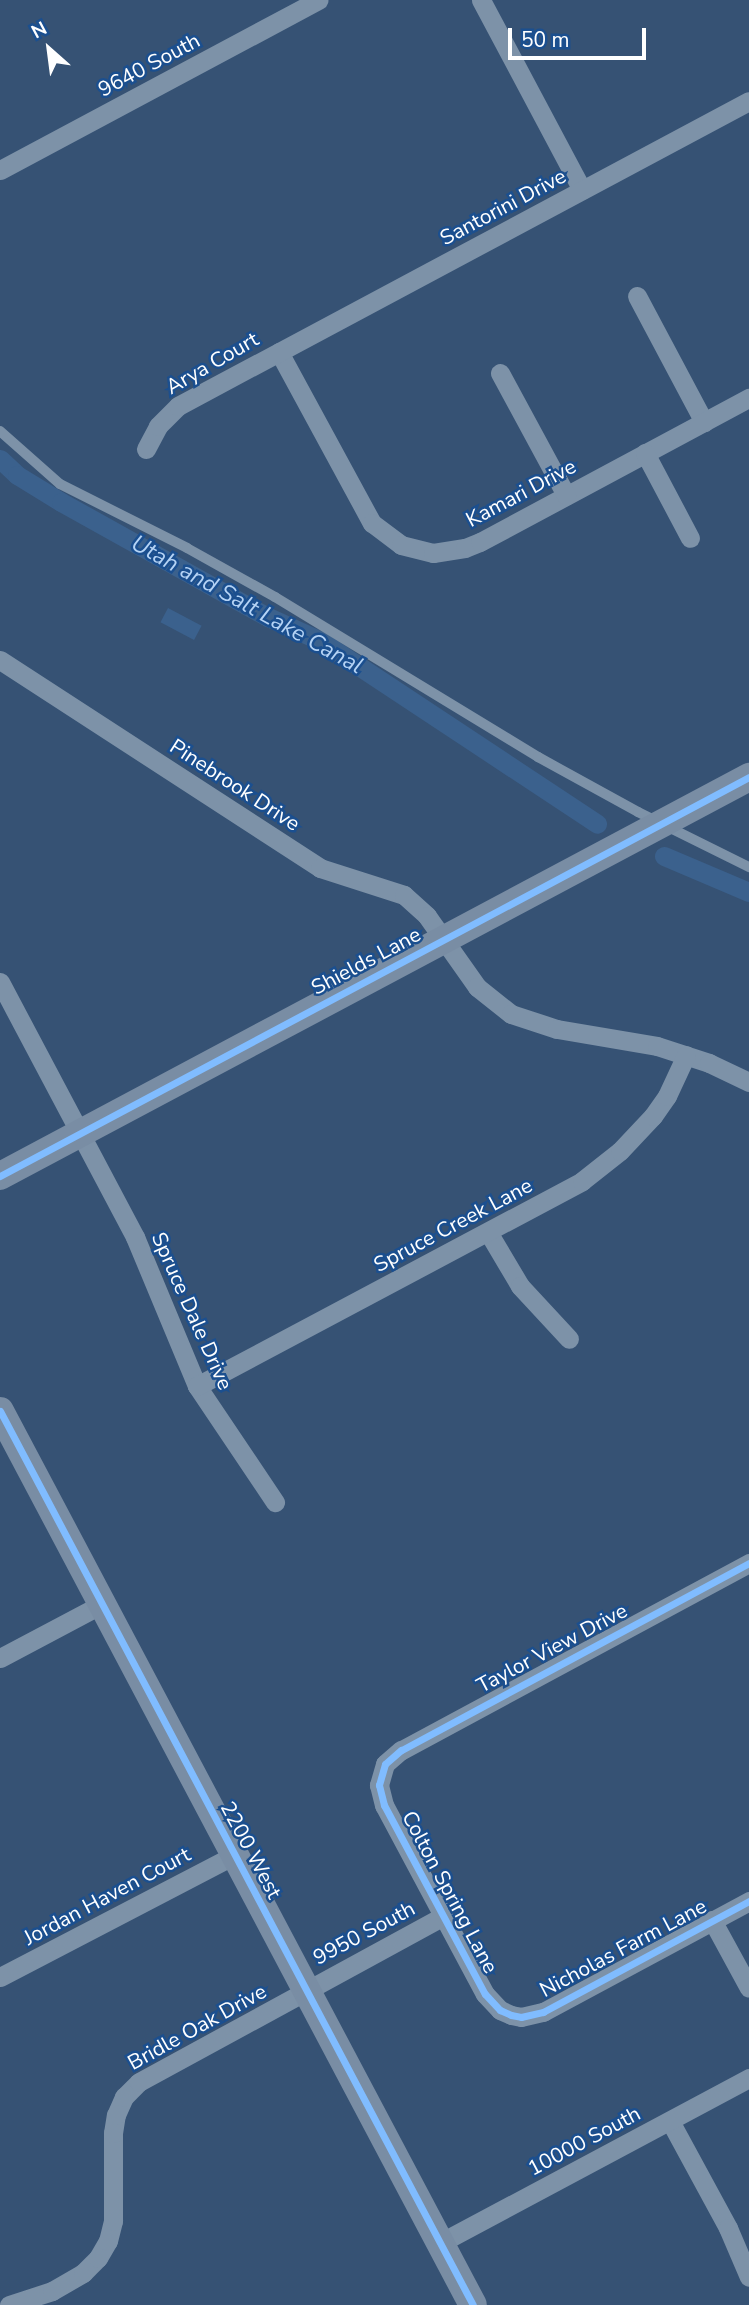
<!DOCTYPE html>
<style>
body{margin:0}
#map{position:relative;width:749px;height:2305px;overflow:hidden;background:#365274;font-family:"Nunito Sans",sans-serif}
div>[style]{position:absolute}
.water>*{inset:0;background:#3b618d;transform-origin:0 0}
.canal>*{height:19px;margin:-9.5px;padding:0 9.5px;transform-origin:9.5px;border-radius:9.5px;background:#3b618d}
.lane>*{height:10px;margin:-5px;padding:0 5px;transform-origin:5px;border-radius:5px;background:#7d92a8}
.street>*{height:19px;margin:-9.5px;padding:0 9.5px;transform-origin:9.5px;border-radius:9.5px;background:#7d92a8}
.secondary>*{height:28px;margin:-14px;padding:0 14px;transform-origin:14px;border-radius:14px;background:#798da4}
.cycleway>*{height:7px;margin:-3.5px;padding:0 3.5px;transform-origin:3.5px;border-radius:3.5px;background:#80bcff}
span{translate:-50% -50%;white-space:nowrap;text-align:center;line-height:1.15;-webkit-text-stroke:5px #1b4f8f;paint-order:stroke}
.street-label{font-size:21px;color:#fff}
.water-label{font-size:23px;color:#b5d3f5;font-style:italic}
.north{position:absolute;left:14px;top:14px;width:70px;height:70px;-webkit-text-stroke:5px #1b4f8f;paint-order:stroke;rotate:332deg;font-size:19px;font-weight:700;line-height:28px;text-align:center;color:#fff}
.north::after{content:'';display:block;margin:auto;width:24px;height:32px;background:#fff;clip-path:polygon(50% 0,100% 100%,50% 72%,0 100%)}
.scale{position:absolute;left:508px;top:28px;width:138px;height:32px;box-sizing:border-box;border:4px solid #fff;border-top:0;padding-left:9px;font-size:21px;line-height:24px;white-space:nowrap;color:#fff;-webkit-text-stroke:5px #1b4f8f;paint-order:stroke}
</style>
<div id="map">
<div class="water">
<div style="left:168px;top:608px;width:38px;height:16px;rotate:28deg"></div>
</div>
<div class="canal">
<div style="left:0;top:459px;width:23px;rotate:43deg"></div>
<div style="left:17px;top:475px;width:52px;rotate:31.5deg"></div>
<div style="left:61px;top:502px;width:237px;rotate:29.1deg"></div>
<div style="left:268px;top:617px;width:58px;rotate:24.4deg"></div>
<div style="left:321px;top:641px;width:331px;rotate:33.5deg"></div>
<div style="left:664px;top:856px;width:92px;rotate:23deg"></div>
</div>
<div class="lane">
<div style="left:0;top:431px;width:80px;rotate:41.5deg"></div>
<div style="left:60px;top:484px;width:142px;rotate:26.7deg"></div>
<div style="left:187px;top:548px;width:101px;rotate:29.1deg"></div>
<div style="left:275px;top:597px;width:308px;rotate:31.3deg"></div>
<div style="left:538px;top:757px;width:114px;rotate:28.8deg"></div>
<div style="left:638px;top:812px;width:124px;rotate:26.4deg"></div>
</div>
<div class="street">
<div style="left:481px;top:0;width:215px;rotate:62deg"></div>
<div style="left:0;top:170px;width:361px;rotate:-28.1deg"></div>
<div style="left:637px;top:296px;width:143px;rotate:62deg"></div>
<div style="left:279px;top:352px;width:195px;rotate:61.5deg"></div>
<div style="left:372px;top:523px;width:36px;rotate:37deg"></div>
<div style="left:401px;top:545px;width:33px;rotate:14deg"></div>
<div style="left:433px;top:553px;width:32px;rotate:-9deg"></div>
<div style="left:465px;top:548px;width:16px;rotate:-22deg"></div>
<div style="left:480px;top:542px;width:305px;rotate:-28.2deg"></div>
<div style="left:500px;top:373px;width:139px;rotate:61.6deg"></div>
<div style="left:146px;top:449px;width:26px;rotate:-62deg"></div>
<div style="left:158px;top:426px;width:28px;rotate:-45deg"></div>
<div style="left:178px;top:406px;width:647px;rotate:-28.11deg"></div>
<div style="left:645px;top:453px;width:96px;rotate:62.1deg"></div>
<div style="left:0;top:660px;width:382px;rotate:33deg"></div>
<div style="left:320px;top:868px;width:88px;rotate:17.8deg"></div>
<div style="left:404px;top:895px;width:31px;rotate:42deg"></div>
<div style="left:427px;top:916px;width:87px;rotate:54.8deg"></div>
<div style="left:477px;top:987px;width:43px;rotate:38.5deg"></div>
<div style="left:511px;top:1014px;width:48px;rotate:18.1deg"></div>
<div style="left:557px;top:1029px;width:101px;rotate:9.6deg"></div>
<div style="left:657px;top:1046px;width:55px;rotate:18.1deg"></div>
<div style="left:709px;top:1063px;width:44px;rotate:25.4deg"></div>
<div style="left:0;top:982px;width:289px;rotate:62.1deg"></div>
<div style="left:135px;top:1237px;width:161px;rotate:67.4deg"></div>
<div style="left:197px;top:1386px;width:140px;rotate:56.1deg"></div>
<div style="left:488px;top:1232px;width:63px;rotate:59.3deg"></div>
<div style="left:520px;top:1286px;width:72px;rotate:47.2deg"></div>
<div style="left:197px;top:1386px;width:436px;rotate:-28deg"></div>
<div style="left:582px;top:1181px;width:48px;rotate:-38.3deg"></div>
<div style="left:620px;top:1151px;width:48px;rotate:-46.7deg"></div>
<div style="left:653px;top:1116px;width:24px;rotate:-55deg"></div>
<div style="left:667px;top:1096px;width:45px;rotate:-65.1deg"></div>
<div style="left:749px;top:1563px;width:395px;rotate:151.7deg"></div>
<div style="left:401px;top:1750px;width:21px;rotate:139deg"></div>
<div style="left:385px;top:1764px;width:22px;rotate:106deg"></div>
<div style="left:379px;top:1785px;width:21px;rotate:76deg"></div>
<div style="left:384px;top:1805px;width:214px;rotate:61.9deg"></div>
<div style="left:485px;top:1994px;width:22px;rotate:47deg"></div>
<div style="left:500px;top:2010px;width:12px;rotate:24deg"></div>
<div style="left:511px;top:2015px;width:10px;rotate:11deg"></div>
<div style="left:521px;top:2017px;width:23px;rotate:-13deg"></div>
<div style="left:543px;top:2012px;width:234px;rotate:-28.3deg"></div>
<div style="left:0;top:1658px;width:113px;rotate:-27.9deg"></div>
<div style="left:712px;top:1920px;width:77px;rotate:61.4deg"></div>
<div style="left:0;top:1977px;width:264px;rotate:-27.5deg"></div>
<div style="left:670px;top:2121px;width:122px;rotate:61.5deg"></div>
<div style="left:728px;top:2228px;width:53px;rotate:66.8deg"></div>
<div style="left:440px;top:2243px;width:350px;rotate:-28.1deg"></div>
<div style="left:9px;top:2305px;width:45px;rotate:-18deg"></div>
<div style="left:52px;top:2291px;width:36px;rotate:-30deg"></div>
<div style="left:83px;top:2273px;width:21px;rotate:-45deg"></div>
<div style="left:98px;top:2258px;width:20px;rotate:-60deg"></div>
<div style="left:108px;top:2241px;width:21px;rotate:-76deg"></div>
<div style="left:113px;top:2221px;width:88px;rotate:-90deg"></div>
<div style="left:113px;top:2133px;width:18px;rotate:-81deg"></div>
<div style="left:116px;top:2115px;width:20px;rotate:-66deg"></div>
<div style="left:124px;top:2097px;width:21px;rotate:-45deg"></div>
<div style="left:139px;top:2082px;width:346px;rotate:-28.6deg"></div>
</div>
<div class="secondary">
<div style="left:0;top:1176px;width:849px;rotate:-28.04deg"></div>
<div style="left:0;top:1411px;width:1011px;rotate:62.12deg"></div>
</div>
<div class="cycleway">
<div style="left:0;top:1176px;width:849px;rotate:-28.04deg"></div>
<div style="left:0;top:1411px;width:1011px;rotate:62.12deg"></div>
<div style="left:749px;top:1563px;width:395px;rotate:151.7deg"></div>
<div style="left:401px;top:1750px;width:21px;rotate:139deg"></div>
<div style="left:385px;top:1764px;width:22px;rotate:106deg"></div>
<div style="left:379px;top:1785px;width:21px;rotate:76deg"></div>
<div style="left:384px;top:1805px;width:214px;rotate:61.9deg"></div>
<div style="left:485px;top:1994px;width:22px;rotate:47deg"></div>
<div style="left:500px;top:2010px;width:12px;rotate:24deg"></div>
<div style="left:511px;top:2015px;width:10px;rotate:11deg"></div>
<div style="left:521px;top:2017px;width:23px;rotate:-13deg"></div>
<div style="left:543px;top:2012px;width:234px;rotate:-28.3deg"></div>
</div>
<div class="street-label">
<span style="left:149px;top:65px;rotate:-28deg">9640 South</span>
<span style="left:503px;top:207px;rotate:-28deg">Santorini Drive</span>
<span style="left:212px;top:363px;rotate:-30deg">Arya Court</span>
<span style="left:521px;top:493px;rotate:-28deg">Kamari Drive</span>
<span style="left:235px;top:785px;rotate:33deg">Pinebrook Drive</span>
<span style="left:366px;top:961px;rotate:-28deg">Shields Lane</span>
<span style="left:453px;top:1225px;rotate:-28deg">Spruce Creek Lane</span>
<span style="left:192px;top:1311px;rotate:66deg">Spruce Dale Drive</span>
<span style="left:552px;top:1648px;rotate:-28deg">Taylor View Drive</span>
<span style="left:251px;top:1850px;rotate:62deg">2200 West</span>
<span style="left:450px;top:1892px;rotate:62deg">Colton Spring Lane</span>
<span style="left:107px;top:1896px;rotate:-28deg">Jordan Haven Court</span>
<span style="left:364px;top:1933px;rotate:-28deg">9950 South</span>
<span style="left:623px;top:1948px;rotate:-28deg">Nicholas Farm Lane</span>
<span style="left:197px;top:2027px;rotate:-29deg">Bridle Oak Drive</span>
<span style="left:584px;top:2141px;rotate:-28deg">10000 South</span>
</div>
<div class="water-label">
<span style="left:247px;top:605px;rotate:29deg">Utah and Salt Lake Canal</span>
</div>
<div class="north">N</div>
<div class="scale">50 m</div>
</div>
